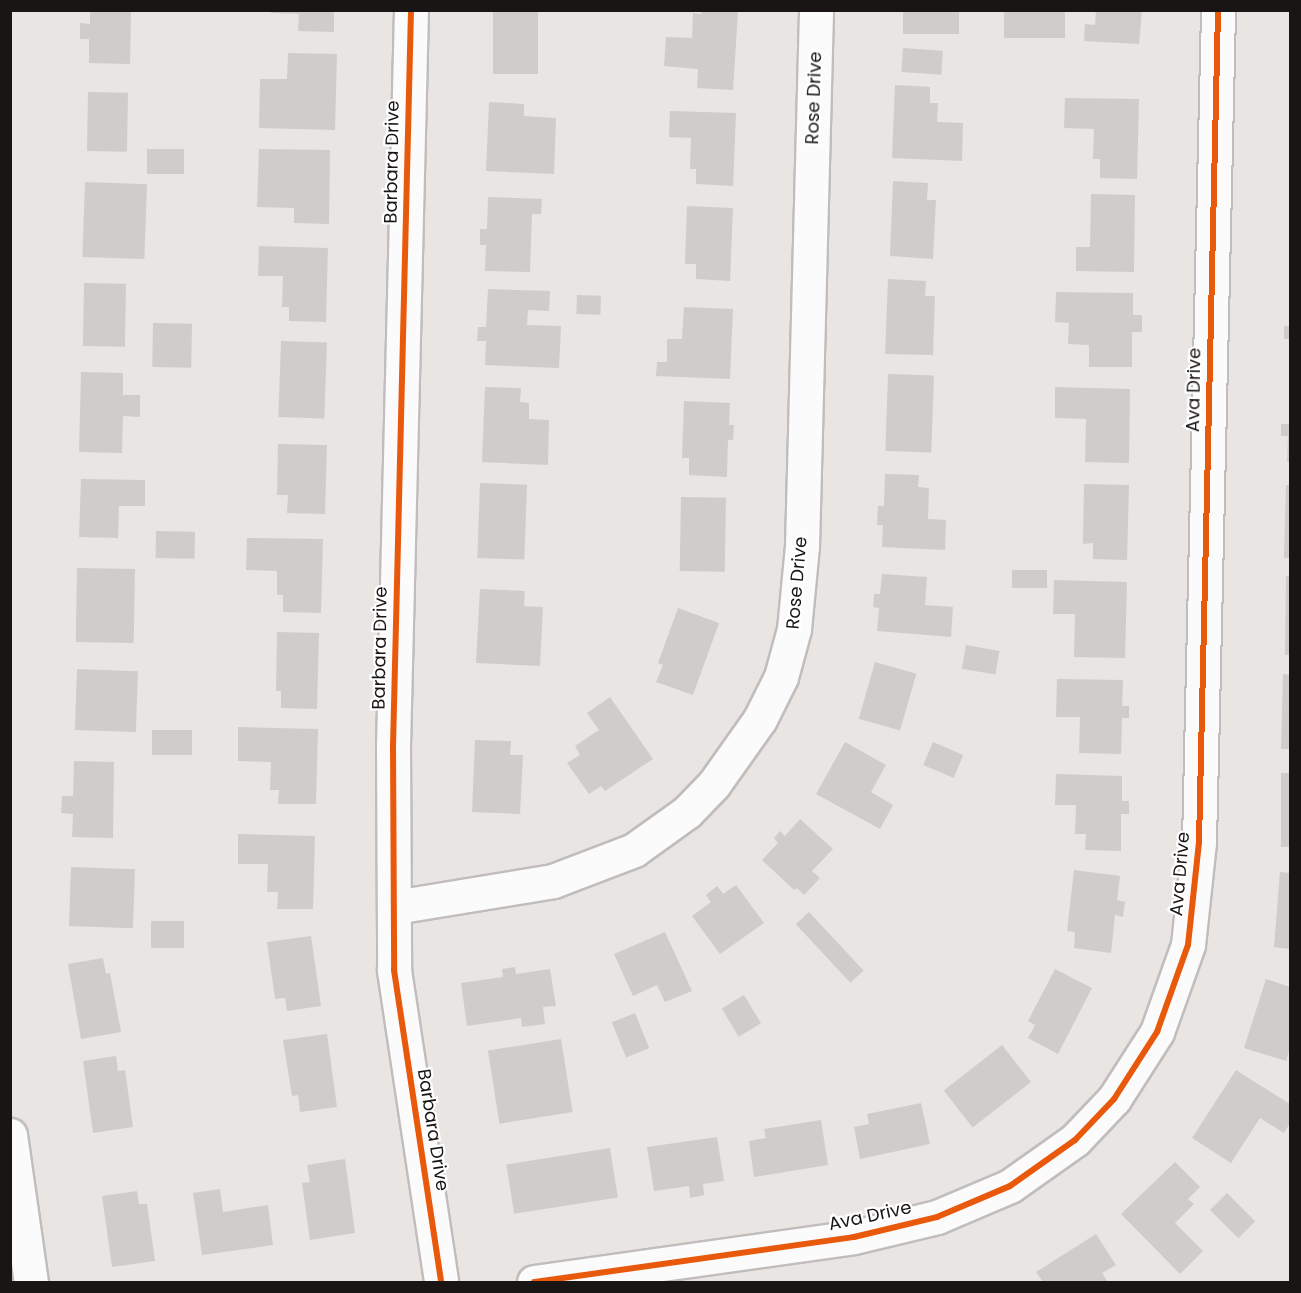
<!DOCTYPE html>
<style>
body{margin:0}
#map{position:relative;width:1301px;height:1293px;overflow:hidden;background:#e8e5e3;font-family:Poppins,sans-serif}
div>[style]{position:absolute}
.building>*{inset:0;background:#cfcdcb;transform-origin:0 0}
.roads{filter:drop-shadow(2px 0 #c0bdbc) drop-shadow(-2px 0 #c0bdbc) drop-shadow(0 2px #c0bdbc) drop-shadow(0 -2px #c0bdbc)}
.minor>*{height:33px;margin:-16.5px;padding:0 16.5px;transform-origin:16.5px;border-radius:16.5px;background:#fcfbfb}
.cycleway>*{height:6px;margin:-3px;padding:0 3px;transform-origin:3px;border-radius:3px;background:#e8590c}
span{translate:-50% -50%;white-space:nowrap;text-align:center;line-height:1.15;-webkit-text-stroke:4.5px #fff;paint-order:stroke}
.street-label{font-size:18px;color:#181514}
.frame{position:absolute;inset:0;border:12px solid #181514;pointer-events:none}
</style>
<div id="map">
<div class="building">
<div style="clip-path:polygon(90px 10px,131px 10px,130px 64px,89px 63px,89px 39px,80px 39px,80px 23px,90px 24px)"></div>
<div style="clip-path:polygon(271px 10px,334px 10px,334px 32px,298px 31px,299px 14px,271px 13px)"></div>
<div style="left:493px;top:10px;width:45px;height:64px"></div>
<div style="clip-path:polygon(701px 10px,738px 12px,733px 90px,697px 88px,698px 69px,664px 66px,666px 37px,692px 38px,693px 13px,701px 14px)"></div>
<div style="left:903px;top:10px;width:56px;height:24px"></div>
<div style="left:1004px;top:10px;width:61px;height:28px"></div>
<div style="clip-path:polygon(1096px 10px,1142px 10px,1139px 44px,1084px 41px,1085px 24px,1095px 25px)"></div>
<div style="left:903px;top:48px;width:40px;height:24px;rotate:4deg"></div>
<div style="clip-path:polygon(288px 53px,337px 54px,335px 130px,259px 128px,260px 79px,287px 79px)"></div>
<div style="clip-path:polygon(895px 85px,930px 87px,930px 103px,938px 103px,937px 122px,963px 123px,962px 161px,892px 158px)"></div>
<div style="left:88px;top:92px;width:40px;height:59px;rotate:1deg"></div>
<div style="clip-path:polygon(1065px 98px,1139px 99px,1137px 179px,1100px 178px,1100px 159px,1093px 159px,1094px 129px,1064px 128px)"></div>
<div style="clip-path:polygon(489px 102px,524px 104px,524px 116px,556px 118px,554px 174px,486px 171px)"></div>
<div style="clip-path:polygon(670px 111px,736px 113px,733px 186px,696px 184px,696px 169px,690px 169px,691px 138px,669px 137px)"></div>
<div style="left:147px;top:149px;width:37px;height:25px"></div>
<div style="clip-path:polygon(259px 149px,330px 150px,329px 224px,294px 223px,294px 208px,257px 207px)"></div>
<div style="clip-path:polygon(893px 181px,928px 183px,927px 200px,936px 200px,933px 259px,890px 256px)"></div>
<div style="left:85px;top:182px;width:62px;height:75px;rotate:2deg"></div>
<div style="clip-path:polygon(1091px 194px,1135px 195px,1134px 272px,1076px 271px,1076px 247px,1090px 247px)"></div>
<div style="clip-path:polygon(488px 197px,542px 199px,541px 214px,532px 214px,530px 272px,485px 271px,486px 245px,480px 245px,480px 229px,487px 229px)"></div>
<div style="clip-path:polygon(687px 206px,733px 208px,730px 281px,696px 279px,696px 264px,685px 264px)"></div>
<div style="clip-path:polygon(259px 246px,328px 248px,326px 322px,289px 321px,289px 307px,282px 307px,283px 276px,258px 276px)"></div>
<div style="clip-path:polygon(888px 279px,926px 281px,925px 296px,935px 296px,933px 355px,885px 354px)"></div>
<div style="left:84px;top:283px;width:42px;height:63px;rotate:1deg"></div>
<div style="clip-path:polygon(488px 289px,550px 291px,549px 311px,528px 310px,527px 325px,561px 326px,559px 368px,485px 365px,486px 341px,477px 341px,478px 327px,486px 327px)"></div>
<div style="clip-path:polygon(1056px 292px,1133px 293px,1133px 315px,1142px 315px,1142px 332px,1132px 332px,1132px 367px,1089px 367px,1089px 345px,1068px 344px,1069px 323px,1055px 322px)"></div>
<div style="left:577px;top:295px;width:24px;height:19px;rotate:2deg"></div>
<div style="clip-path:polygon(684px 307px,733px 309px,730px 379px,656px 376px,657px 362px,667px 362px,667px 339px,682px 339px)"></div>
<div style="left:153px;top:323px;width:39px;height:44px;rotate:1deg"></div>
<div style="left:1284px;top:326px;width:6px;height:13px"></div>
<div style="left:281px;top:341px;width:46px;height:76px;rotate:2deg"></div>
<div style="clip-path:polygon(81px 372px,123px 373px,123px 395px,140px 395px,140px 417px,123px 416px,122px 453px,79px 452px)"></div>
<div style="left:888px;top:374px;width:46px;height:77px;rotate:2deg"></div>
<div style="clip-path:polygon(485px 387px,521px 388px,520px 402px,529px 403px,529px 419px,549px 420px,548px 465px,482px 462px)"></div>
<div style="clip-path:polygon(1055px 387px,1130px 389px,1129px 463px,1085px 462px,1086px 419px,1055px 418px)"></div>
<div style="clip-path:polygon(684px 401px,730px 403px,729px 425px,734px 425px,733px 440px,728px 440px,727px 477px,689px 475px,689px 458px,682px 458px)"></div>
<div style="clip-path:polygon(1281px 424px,1290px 424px,1290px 462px,1287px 462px,1288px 436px,1281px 436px)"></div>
<div style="clip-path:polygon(278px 444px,327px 445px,325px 514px,287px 513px,288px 495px,277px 495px)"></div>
<div style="clip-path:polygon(885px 474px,919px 475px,918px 487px,929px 488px,928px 519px,946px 520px,945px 550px,882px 547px,883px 525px,877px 525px,878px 506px,884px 506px)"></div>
<div style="clip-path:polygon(81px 479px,145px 480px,145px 506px,119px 506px,118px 538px,79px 537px)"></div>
<div style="left:480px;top:483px;width:47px;height:75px;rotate:2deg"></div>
<div style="clip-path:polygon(1084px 484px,1129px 485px,1127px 560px,1093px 559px,1093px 543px,1083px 544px)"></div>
<div style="clip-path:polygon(1286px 485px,1290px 485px,1290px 558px,1284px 558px)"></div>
<div style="left:681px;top:497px;width:45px;height:74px;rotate:1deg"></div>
<div style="left:156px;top:531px;width:39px;height:27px;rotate:1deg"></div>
<div style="clip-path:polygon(247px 538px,323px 539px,321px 613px,283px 612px,283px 595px,277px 595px,277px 571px,246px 570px)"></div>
<div style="left:77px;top:568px;width:58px;height:74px;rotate:1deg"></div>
<div style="left:1012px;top:570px;width:35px;height:18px"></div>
<div style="clip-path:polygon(882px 574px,927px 577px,925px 605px,953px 607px,951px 637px,877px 631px,879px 608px,873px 607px,874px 594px,880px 594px)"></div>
<div style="clip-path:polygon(1286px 576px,1290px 576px,1290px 655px,1285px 655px)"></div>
<div style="clip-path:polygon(1054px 580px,1127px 582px,1125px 658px,1074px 657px,1075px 614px,1053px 614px)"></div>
<div style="clip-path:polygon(480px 589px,525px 591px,524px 606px,543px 607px,540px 666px,476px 663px)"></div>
<div style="clip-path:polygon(678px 608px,719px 623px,693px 695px,656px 682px,663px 665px,658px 663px)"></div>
<div style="clip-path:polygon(277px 632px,319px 633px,317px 709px,281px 708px,281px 691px,276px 691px)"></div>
<div style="left:966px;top:645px;width:34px;height:24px;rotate:10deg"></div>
<div style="left:875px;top:662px;width:43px;height:59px;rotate:16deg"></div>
<div style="left:77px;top:669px;width:61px;height:61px;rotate:2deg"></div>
<div style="clip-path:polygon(1283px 674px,1290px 675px,1290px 749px,1281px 749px)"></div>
<div style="clip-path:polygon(1057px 679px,1123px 680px,1122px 706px,1129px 706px,1129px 718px,1122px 718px,1121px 754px,1079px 753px,1080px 717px,1056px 717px)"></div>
<div style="clip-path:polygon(610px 697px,653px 759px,605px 791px,601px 786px,589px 794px,567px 763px,580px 755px,575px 746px,599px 730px,587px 713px)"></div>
<div style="clip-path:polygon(238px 727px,318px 729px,316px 804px,278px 804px,279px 790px,270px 790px,271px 762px,238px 761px)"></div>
<div style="left:152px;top:730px;width:40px;height:25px"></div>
<div style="clip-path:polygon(475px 740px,511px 741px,510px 755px,523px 755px,520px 814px,472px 812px)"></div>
<div style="clip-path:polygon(845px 742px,886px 765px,871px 792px,893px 805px,880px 829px,816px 794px)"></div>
<div style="left:933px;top:742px;width:33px;height:25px;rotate:23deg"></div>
<div style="clip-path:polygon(74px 761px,114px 762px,113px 838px,72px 837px,73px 814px,61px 813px,62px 796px,73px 796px)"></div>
<div style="left:1281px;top:773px;width:9px;height:74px"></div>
<div style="clip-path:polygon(1056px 774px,1122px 776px,1122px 801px,1129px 801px,1129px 814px,1121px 814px,1121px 851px,1085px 850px,1086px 834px,1075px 834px,1076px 805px,1055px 805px)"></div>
<div style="clip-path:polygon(800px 819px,833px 849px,812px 871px,820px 878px,804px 895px,797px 888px,794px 890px,762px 860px,778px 843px,774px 838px,780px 831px,785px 836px)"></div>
<div style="clip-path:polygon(238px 834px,315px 836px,313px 909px,277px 909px,278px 892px,267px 892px,268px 864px,238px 864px)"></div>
<div style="left:71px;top:867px;width:64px;height:59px;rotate:2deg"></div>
<div style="clip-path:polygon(1074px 870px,1120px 876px,1117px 900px,1125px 902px,1123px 917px,1115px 915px,1111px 953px,1074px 948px,1075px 932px,1067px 931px)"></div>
<div style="clip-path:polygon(1280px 872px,1290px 873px,1290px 949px,1274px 947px)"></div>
<div style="clip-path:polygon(736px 885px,764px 923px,720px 954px,692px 916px,711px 902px,706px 895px,717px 886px,723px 894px)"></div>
<div style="left:809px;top:912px;width:80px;height:18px;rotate:47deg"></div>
<div style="left:151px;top:921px;width:33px;height:27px"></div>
<div style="clip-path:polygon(665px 932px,692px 991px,665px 1002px,657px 985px,633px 996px,614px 954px)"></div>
<div style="clip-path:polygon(311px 936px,321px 1006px,287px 1011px,285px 998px,275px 999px,267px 942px)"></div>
<div style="clip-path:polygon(103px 958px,106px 974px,110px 973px,121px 1032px,81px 1039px,68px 964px)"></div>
<div style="clip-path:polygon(515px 967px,516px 974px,550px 969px,556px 1006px,543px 1007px,545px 1024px,522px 1027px,521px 1018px,467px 1026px,461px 983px,503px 977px,502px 969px)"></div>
<div style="clip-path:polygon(1055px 969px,1092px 988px,1058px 1054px,1028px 1038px,1035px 1025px,1028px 1021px)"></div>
<div style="clip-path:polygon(1266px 979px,1290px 987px,1290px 1048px,1286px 1061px,1244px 1048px)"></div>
<div style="left:744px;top:995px;width:33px;height:26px;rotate:59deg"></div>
<div style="left:635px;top:1013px;width:38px;height:25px;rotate:68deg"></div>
<div style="clip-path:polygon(327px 1034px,337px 1107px,300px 1112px,298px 1095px,292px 1096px,283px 1040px)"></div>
<div style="left:561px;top:1039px;width:74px;height:74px;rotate:81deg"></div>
<div style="left:1002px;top:1045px;width:47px;height:74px;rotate:52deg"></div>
<div style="clip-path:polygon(116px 1056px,118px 1071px,125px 1070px,133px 1127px,93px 1133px,83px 1061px)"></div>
<div style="clip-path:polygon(1236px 1070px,1290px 1104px,1290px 1123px,1284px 1133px,1260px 1118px,1231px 1163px,1192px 1138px)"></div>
<div style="clip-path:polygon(921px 1103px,930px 1144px,860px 1159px,854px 1127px,869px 1124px,867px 1114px)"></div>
<div style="clip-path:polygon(821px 1120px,828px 1165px,754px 1177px,749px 1141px,766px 1138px,764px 1129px)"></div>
<div style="clip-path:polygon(717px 1137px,724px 1181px,703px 1184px,704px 1195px,690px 1198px,689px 1186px,654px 1191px,647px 1147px)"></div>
<div style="left:610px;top:1148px;width:50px;height:105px;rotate:81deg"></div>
<div style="clip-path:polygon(345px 1159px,355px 1233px,310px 1240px,302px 1183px,310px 1182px,307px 1165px)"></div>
<div style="clip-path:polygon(1175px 1162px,1200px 1187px,1188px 1199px,1194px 1204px,1175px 1223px,1203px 1251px,1180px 1274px,1121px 1214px)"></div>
<div style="clip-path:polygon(220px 1189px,223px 1212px,268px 1205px,273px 1245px,202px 1255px,193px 1193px)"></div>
<div style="clip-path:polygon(137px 1191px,139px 1204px,147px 1204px,155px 1261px,112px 1267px,102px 1196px)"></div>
<div style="left:1227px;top:1193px;width:40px;height:24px;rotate:45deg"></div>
<div style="clip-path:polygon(1096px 1234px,1116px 1265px,1102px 1273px,1108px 1282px,1043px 1282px,1036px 1272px)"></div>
</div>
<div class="roads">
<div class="minor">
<div style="left:411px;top:10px;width:734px;rotate:91.4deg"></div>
<div style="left:393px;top:744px;width:226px;rotate:89.7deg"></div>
<div style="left:394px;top:970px;width:316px;rotate:81.4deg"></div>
<div style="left:395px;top:907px;width:160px;rotate:-9.3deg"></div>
<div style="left:553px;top:881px;width:87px;rotate:-20.9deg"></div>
<div style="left:634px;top:850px;width:65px;rotate:-35.6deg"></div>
<div style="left:687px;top:812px;width:39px;rotate:-46deg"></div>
<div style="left:714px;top:784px;width:80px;rotate:-54.7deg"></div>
<div style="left:760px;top:719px;width:47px;rotate:-63.4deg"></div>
<div style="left:781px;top:677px;width:50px;rotate:-74.8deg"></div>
<div style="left:794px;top:629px;width:83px;rotate:-84.5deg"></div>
<div style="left:802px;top:546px;width:536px;rotate:-88.5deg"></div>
<div style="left:10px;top:1135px;width:148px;rotate:81.9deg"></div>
<div style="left:534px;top:1282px;width:323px;rotate:-8deg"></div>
<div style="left:854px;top:1237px;width:85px;rotate:-13.5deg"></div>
<div style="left:937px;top:1217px;width:79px;rotate:-23deg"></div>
<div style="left:1010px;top:1186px;width:80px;rotate:-35.3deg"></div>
<div style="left:1075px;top:1140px;width:57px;rotate:-46.4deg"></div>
<div style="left:1114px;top:1099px;width:80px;rotate:-57.3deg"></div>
<div style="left:1157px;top:1032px;width:92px;rotate:-70.4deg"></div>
<div style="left:1188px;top:945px;width:104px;rotate:-83.9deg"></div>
<div style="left:1199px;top:842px;width:832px;rotate:-88.69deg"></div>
</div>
</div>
<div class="cycleway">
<div style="left:411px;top:10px;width:734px;rotate:91.4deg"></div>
<div style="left:393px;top:744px;width:226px;rotate:89.7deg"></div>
<div style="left:394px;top:970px;width:316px;rotate:81.4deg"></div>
<div style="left:534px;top:1282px;width:323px;rotate:-8deg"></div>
<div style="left:854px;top:1237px;width:85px;rotate:-13.5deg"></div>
<div style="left:937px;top:1217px;width:79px;rotate:-23deg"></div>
<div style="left:1010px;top:1186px;width:80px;rotate:-35.3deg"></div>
<div style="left:1075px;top:1140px;width:57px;rotate:-46.4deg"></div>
<div style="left:1114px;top:1099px;width:80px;rotate:-57.3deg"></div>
<div style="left:1157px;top:1032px;width:92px;rotate:-70.4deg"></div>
<div style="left:1188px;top:945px;width:104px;rotate:-83.9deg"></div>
<div style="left:1199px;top:842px;width:832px;rotate:-88.69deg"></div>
</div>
<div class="street-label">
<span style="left:814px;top:98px;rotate:-88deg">Rose Drive</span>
<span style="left:392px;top:162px;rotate:-89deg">Barbara Drive</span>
<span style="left:1194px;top:390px;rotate:-89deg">Ava Drive</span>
<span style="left:797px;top:583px;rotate:-85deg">Rose Drive</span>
<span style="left:380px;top:648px;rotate:-89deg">Barbara Drive</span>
<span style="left:1180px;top:874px;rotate:-85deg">Ava Drive</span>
<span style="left:433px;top:1130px;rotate:81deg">Barbara Drive</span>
<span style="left:870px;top:1216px;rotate:-12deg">Ava Drive</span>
</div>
<div class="frame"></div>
</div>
